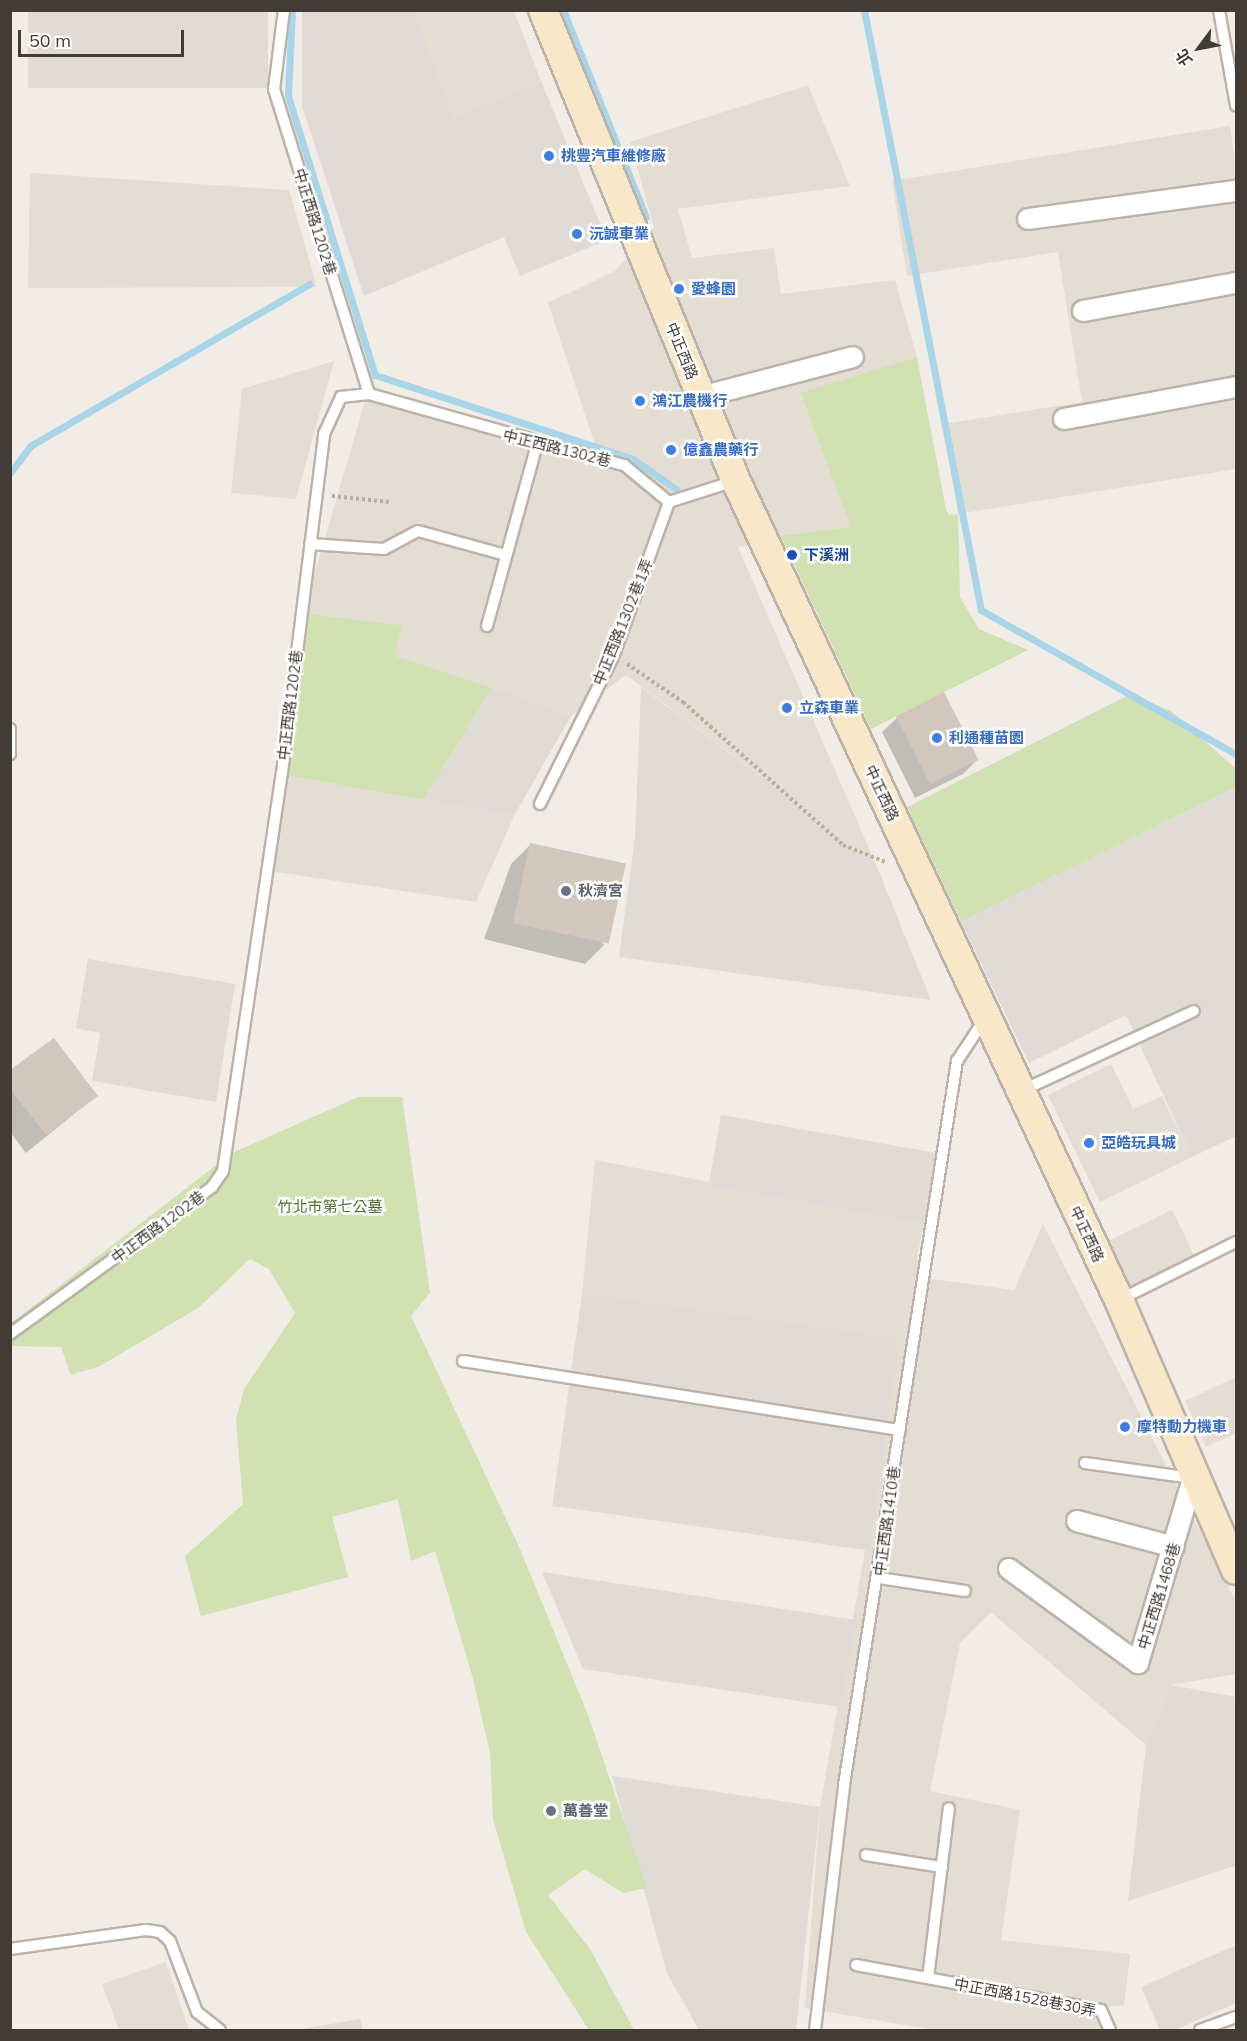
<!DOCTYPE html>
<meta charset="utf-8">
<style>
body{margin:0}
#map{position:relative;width:1247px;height:2041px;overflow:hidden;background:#f1ece6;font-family:Mulish,"Noto Sans TC",sans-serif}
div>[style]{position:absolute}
.residential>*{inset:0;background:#e4ddd4;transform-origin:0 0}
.industrial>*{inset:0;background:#e0dbd7;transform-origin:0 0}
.green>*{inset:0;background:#d1e1b2}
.shadow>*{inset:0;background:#0003}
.stream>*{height:7px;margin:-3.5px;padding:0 3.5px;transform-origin:3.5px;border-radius:3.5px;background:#a8d5e8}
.building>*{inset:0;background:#d1c7bc;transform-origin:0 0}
.path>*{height:4px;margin-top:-2px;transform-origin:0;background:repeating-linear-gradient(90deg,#bbad9c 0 3px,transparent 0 6px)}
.roads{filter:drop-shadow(2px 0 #bbb3a9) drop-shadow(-2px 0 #bbb3a9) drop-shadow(0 2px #bbb3a9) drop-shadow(0 -2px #bbb3a9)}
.service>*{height:10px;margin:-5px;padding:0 5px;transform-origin:5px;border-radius:5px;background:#fff}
.minor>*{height:20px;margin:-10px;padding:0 10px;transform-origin:10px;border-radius:10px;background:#fff}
.secondary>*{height:28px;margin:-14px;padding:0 14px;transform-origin:14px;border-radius:14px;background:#f8e7c8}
.dots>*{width:16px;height:16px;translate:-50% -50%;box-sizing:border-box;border:3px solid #fff;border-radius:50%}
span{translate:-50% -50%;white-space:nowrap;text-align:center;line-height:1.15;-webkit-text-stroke:5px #fff;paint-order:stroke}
.shop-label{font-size:15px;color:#366cbe;font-weight:700}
.left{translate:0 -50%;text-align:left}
.street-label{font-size:15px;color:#433c36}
.transit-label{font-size:15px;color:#164399;font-weight:700}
.worship-label{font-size:15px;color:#5b616d;font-weight:700}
.park-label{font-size:15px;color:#4e6e30}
.frame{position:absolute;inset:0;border:12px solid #433c36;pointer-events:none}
.north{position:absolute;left:1169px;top:18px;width:60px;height:60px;-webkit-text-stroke:4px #fff;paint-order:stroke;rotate:238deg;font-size:16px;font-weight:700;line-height:24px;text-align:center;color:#433c36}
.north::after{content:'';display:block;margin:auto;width:21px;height:27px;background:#433c36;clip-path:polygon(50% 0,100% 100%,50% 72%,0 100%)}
.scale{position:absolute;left:18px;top:30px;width:166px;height:27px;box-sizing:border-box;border:3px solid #433c36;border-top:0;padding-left:8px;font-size:18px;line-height:21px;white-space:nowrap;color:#433c36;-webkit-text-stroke:4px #fff;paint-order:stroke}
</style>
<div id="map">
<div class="residential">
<div style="clip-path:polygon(415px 11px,514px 11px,541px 81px,454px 117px)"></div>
<div style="clip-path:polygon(808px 85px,850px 186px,678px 209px,692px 258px,774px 248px,781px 294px,895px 280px,917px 357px,800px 394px,852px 527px,738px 547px,875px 862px,626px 675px,571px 716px,395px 656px,402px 625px,303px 613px,368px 391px,603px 469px,548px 303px,615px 271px,654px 227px,630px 142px)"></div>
<div style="clip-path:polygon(1230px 126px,1236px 168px,1236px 469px,958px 514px,944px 424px,1082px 402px,1058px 252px,907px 276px,892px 181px)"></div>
<div style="clip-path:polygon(30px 173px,289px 190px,317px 287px,28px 288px)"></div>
<div style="clip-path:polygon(334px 361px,296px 499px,231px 493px,242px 389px)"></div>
<div style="clip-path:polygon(285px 775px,423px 800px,514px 816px,476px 902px,270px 871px)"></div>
<div style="clip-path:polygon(1111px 1064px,1133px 1109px,1162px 1096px,1192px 1157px,1100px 1202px,1048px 1095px)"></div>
<div style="clip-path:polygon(595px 1160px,924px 1223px,917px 1258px,932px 1279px,1014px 1290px,1043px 1224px,1236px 1602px,1236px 1674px,1171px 1685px,1146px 1745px,991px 1612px,960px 1643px,930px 1791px,1020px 1810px,1001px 1940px,1130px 1954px,1124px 2005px,1106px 2007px,1102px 2030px,934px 2030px,805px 2008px,820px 1807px,886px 1430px,582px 1294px)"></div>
<div style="left:1172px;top:1210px;width:53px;height:74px;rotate:64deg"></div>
<div style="clip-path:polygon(1236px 1377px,1236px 1433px,1206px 1447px,1185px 1401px)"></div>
<div style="clip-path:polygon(166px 1962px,189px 2030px,119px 2030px,102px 1984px)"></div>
</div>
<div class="industrial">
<div style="left:28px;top:11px;width:240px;height:77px"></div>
<div style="clip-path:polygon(302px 11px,415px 11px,454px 117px,541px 81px,607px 240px,520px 276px,504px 237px,364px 296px,302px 106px)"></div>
<div style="clip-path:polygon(641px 687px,875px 862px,931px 1000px,619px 957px,635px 837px)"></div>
<div style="clip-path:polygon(492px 688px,571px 716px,514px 816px,423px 800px)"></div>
<div style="clip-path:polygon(1236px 787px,1236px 1136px,1192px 1157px,1126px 1015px,1029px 1063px,961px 922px)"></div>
<div style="clip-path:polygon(88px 959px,235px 984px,216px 1102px,92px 1081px,100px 1033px,76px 1028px)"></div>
<div style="left:721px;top:1115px;width:219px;height:71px;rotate:10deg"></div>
<div style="left:582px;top:1294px;width:320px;height:214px;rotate:8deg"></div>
<div style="clip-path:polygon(542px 1572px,856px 1620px,840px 1707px,583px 1669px)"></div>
<div style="clip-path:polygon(1171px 1685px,1236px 1697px,1236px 1870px,1234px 1866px,1128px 1901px,1146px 1745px)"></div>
<div style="clip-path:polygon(612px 1776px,820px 1807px,796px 2030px,699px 2030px,667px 1973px)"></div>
<div style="clip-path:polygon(1236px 1945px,1236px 2003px,1175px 2030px,1160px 2030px,1141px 1987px)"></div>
<div style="clip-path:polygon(360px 2019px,363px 2030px,296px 2030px)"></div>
</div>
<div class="green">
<div style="clip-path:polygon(917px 357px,946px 510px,949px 515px,958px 514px,960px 597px,979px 629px,1028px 650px,871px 729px,781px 536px,851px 527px,800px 393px)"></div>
<div style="clip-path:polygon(303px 613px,402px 625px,395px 656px,492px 688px,423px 800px,285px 775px)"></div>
<div style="clip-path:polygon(1131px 694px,1171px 711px,1236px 769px,1236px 787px,961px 922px,907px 807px)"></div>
<div style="clip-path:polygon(358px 1097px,402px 1097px,430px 1293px,411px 1316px,520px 1549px,588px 1715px,647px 1888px,623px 1893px,585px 1869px,548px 1895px,590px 1949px,634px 2030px,589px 2030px,526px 1932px,493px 1819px,490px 1753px,472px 1675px,435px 1551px,411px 1561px,398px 1499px,332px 1517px,348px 1577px,201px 1616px,185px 1556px,243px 1504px,236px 1420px,244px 1389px,295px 1313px,269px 1269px,250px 1259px,198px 1308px,100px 1366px,71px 1375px,61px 1347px,10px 1346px,10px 1324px,232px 1153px)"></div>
</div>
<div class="shadow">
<div style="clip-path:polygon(944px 694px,977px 760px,963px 774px,915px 798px,882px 732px,897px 718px)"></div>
<div style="clip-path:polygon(530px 845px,604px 945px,585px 964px,484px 939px,511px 864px)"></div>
<div style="clip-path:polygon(10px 1072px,96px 1096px,26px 1153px,10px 1132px)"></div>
</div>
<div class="stream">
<div style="left:292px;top:10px;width:86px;rotate:92.7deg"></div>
<div style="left:288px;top:96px;width:292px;rotate:72.7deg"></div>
<div style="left:375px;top:375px;width:271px;rotate:18deg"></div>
<div style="left:633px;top:459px;width:52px;rotate:34.9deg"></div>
<div style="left:563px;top:10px;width:223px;rotate:68.2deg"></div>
<div style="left:864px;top:10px;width:611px;rotate:78.97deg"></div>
<div style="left:981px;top:610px;width:293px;rotate:29.5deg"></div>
<div style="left:10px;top:473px;width:34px;rotate:-53deg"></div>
<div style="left:30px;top:446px;width:323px;rotate:-30.1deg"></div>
</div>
<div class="building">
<div style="left:944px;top:692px;width:76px;height:54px;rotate:63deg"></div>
<div style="left:530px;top:843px;width:98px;height:82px;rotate:12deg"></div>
<div style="clip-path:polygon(54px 1038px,98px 1096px,46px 1135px,10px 1089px,10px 1070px)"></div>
</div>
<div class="path">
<div style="left:332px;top:496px;width:57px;rotate:6deg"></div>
<div style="left:627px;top:664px;width:68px;rotate:34.2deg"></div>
<div style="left:683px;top:702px;width:215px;rotate:41.8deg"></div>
<div style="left:843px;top:845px;width:48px;rotate:21.8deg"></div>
</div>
<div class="roads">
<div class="service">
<div style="left:284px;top:10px;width:80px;rotate:97.2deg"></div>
<div style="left:274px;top:89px;width:319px;rotate:72.7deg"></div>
<div style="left:1219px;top:10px;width:97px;rotate:79.9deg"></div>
<div style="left:310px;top:544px;width:74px;rotate:3.9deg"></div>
<div style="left:384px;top:549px;width:38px;rotate:-28deg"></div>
<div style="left:418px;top:531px;width:91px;rotate:15.3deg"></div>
<div style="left:487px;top:626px;width:188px;rotate:-74.6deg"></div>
<div style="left:10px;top:729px;width:25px;rotate:90deg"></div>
<div style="left:540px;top:804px;width:164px;rotate:-63.6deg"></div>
<div style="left:613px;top:657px;width:165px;rotate:-70.1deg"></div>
<div style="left:1023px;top:1090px;width:188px;rotate:-24.8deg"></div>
<div style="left:1121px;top:1299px;width:128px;rotate:-26.4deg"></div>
<div style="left:10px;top:1334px;width:250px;rotate:-36deg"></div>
<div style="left:212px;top:1187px;width:19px;rotate:-55deg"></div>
<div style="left:223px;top:1171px;width:402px;rotate:-81.6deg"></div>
<div style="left:282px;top:773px;width:342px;rotate:-82.9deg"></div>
<div style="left:324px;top:434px;width:41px;rotate:-65.3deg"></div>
<div style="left:341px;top:397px;width:28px;rotate:-6deg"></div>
<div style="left:369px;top:394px;width:265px;rotate:15.6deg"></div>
<div style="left:624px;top:465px;width:58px;rotate:39.4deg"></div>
<div style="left:669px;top:502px;width:69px;rotate:-17.7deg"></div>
<div style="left:463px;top:1361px;width:442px;rotate:9deg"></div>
<div style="left:1085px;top:1463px;width:108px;rotate:8deg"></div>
<div style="left:879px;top:1578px;width:87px;rotate:8.6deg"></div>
<div style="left:866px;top:1855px;width:77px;rotate:9deg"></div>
<div style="left:10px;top:1949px;width:137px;rotate:-8deg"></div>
<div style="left:146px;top:1930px;width:14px;rotate:8deg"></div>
<div style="left:160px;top:1932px;width:13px;rotate:42deg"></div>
<div style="left:170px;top:1941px;width:76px;rotate:69.2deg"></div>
<div style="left:197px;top:2012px;width:29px;rotate:38deg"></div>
<div style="left:856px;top:1965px;width:249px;rotate:10.4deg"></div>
<div style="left:1101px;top:2010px;width:22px;rotate:66deg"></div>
<div style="left:928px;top:1978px;width:171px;rotate:-83deg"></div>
<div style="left:815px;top:2030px;width:247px;rotate:-83.2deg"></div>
<div style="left:844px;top:1785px;width:733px;rotate:-81.13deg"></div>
<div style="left:957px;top:1061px;width:49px;rotate:-56.6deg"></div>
<div style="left:1200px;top:2030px;width:38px;rotate:-20deg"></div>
</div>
<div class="minor">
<div style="left:1028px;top:219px;width:210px;rotate:-7.7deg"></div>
<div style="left:1083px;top:311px;width:156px;rotate:-10.4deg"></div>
<div style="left:701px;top:397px;width:157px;rotate:-14.7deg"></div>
<div style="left:1064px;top:419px;width:175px;rotate:-10.5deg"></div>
<div style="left:1077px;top:1521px;width:100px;rotate:15deg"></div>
<div style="left:1009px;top:1569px;width:160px;rotate:36.1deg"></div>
<div style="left:1138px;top:1663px;width:193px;rotate:-73.4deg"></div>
</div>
<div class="secondary">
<div style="left:543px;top:10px;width:509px;rotate:67.72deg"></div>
<div style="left:736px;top:481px;width:904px;rotate:64.94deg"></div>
<div style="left:1119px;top:1300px;width:294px;rotate:66.6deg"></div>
</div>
</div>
<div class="dots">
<div style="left:549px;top:156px;background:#3f7fe0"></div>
<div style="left:577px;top:234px;background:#3f7fe0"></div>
<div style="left:679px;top:289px;background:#3f7fe0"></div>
<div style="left:640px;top:401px;background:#3f7fe0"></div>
<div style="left:671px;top:450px;background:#3f7fe0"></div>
<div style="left:792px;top:555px;background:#1a4fb4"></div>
<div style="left:787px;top:708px;background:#3f7fe0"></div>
<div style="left:937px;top:738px;background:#3f7fe0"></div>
<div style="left:566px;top:891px;background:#6b7280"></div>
<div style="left:1089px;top:1143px;background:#3f7fe0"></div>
<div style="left:1125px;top:1427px;background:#3f7fe0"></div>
<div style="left:551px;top:1811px;background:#6b7280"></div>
</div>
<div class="shop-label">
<span class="left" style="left:561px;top:156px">桃豐汽車維修廠</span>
<span class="left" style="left:589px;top:234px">沅誠車業</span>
<span class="left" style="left:691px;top:289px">愛蜂園</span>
<span class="left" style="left:652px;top:401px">鴻江農機行</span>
<span class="left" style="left:683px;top:450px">億鑫農藥行</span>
<span class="left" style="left:799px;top:708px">立森車業</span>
<span class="left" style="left:949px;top:738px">利通種苗園</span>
<span class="left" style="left:1101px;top:1143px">亞皓玩具城</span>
<span class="left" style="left:1137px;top:1427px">摩特動力機車</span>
</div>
<div class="street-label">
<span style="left:315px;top:222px;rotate:73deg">中正西路1202巷</span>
<span style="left:682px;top:351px;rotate:68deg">中正西路</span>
<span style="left:557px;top:448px;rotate:14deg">中正西路1302巷</span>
<span style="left:623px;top:622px;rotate:-68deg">中正西路1302巷1弄</span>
<span style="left:290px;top:705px;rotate:-83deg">中正西路1202巷</span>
<span style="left:882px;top:793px;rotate:65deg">中正西路</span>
<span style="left:158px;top:1227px;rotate:-36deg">中正西路1202巷</span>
<span style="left:1087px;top:1234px;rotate:65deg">中正西路</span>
<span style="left:887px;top:1521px;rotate:-82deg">中正西路1410巷</span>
<span style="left:1159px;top:1596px;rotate:-73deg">中正西路1468巷</span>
<span style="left:1025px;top:1997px;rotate:11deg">中正西路1528巷30弄</span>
</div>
<div class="transit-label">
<span class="left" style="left:804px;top:555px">下溪洲</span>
</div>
<div class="worship-label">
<span class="left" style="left:578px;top:891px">秋濟宮</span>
<span class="left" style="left:563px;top:1811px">萬善堂</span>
</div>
<div class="park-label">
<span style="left:330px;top:1207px">竹北市第七公墓</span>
</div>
<div class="frame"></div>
<div class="north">北</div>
<div class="scale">50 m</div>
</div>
